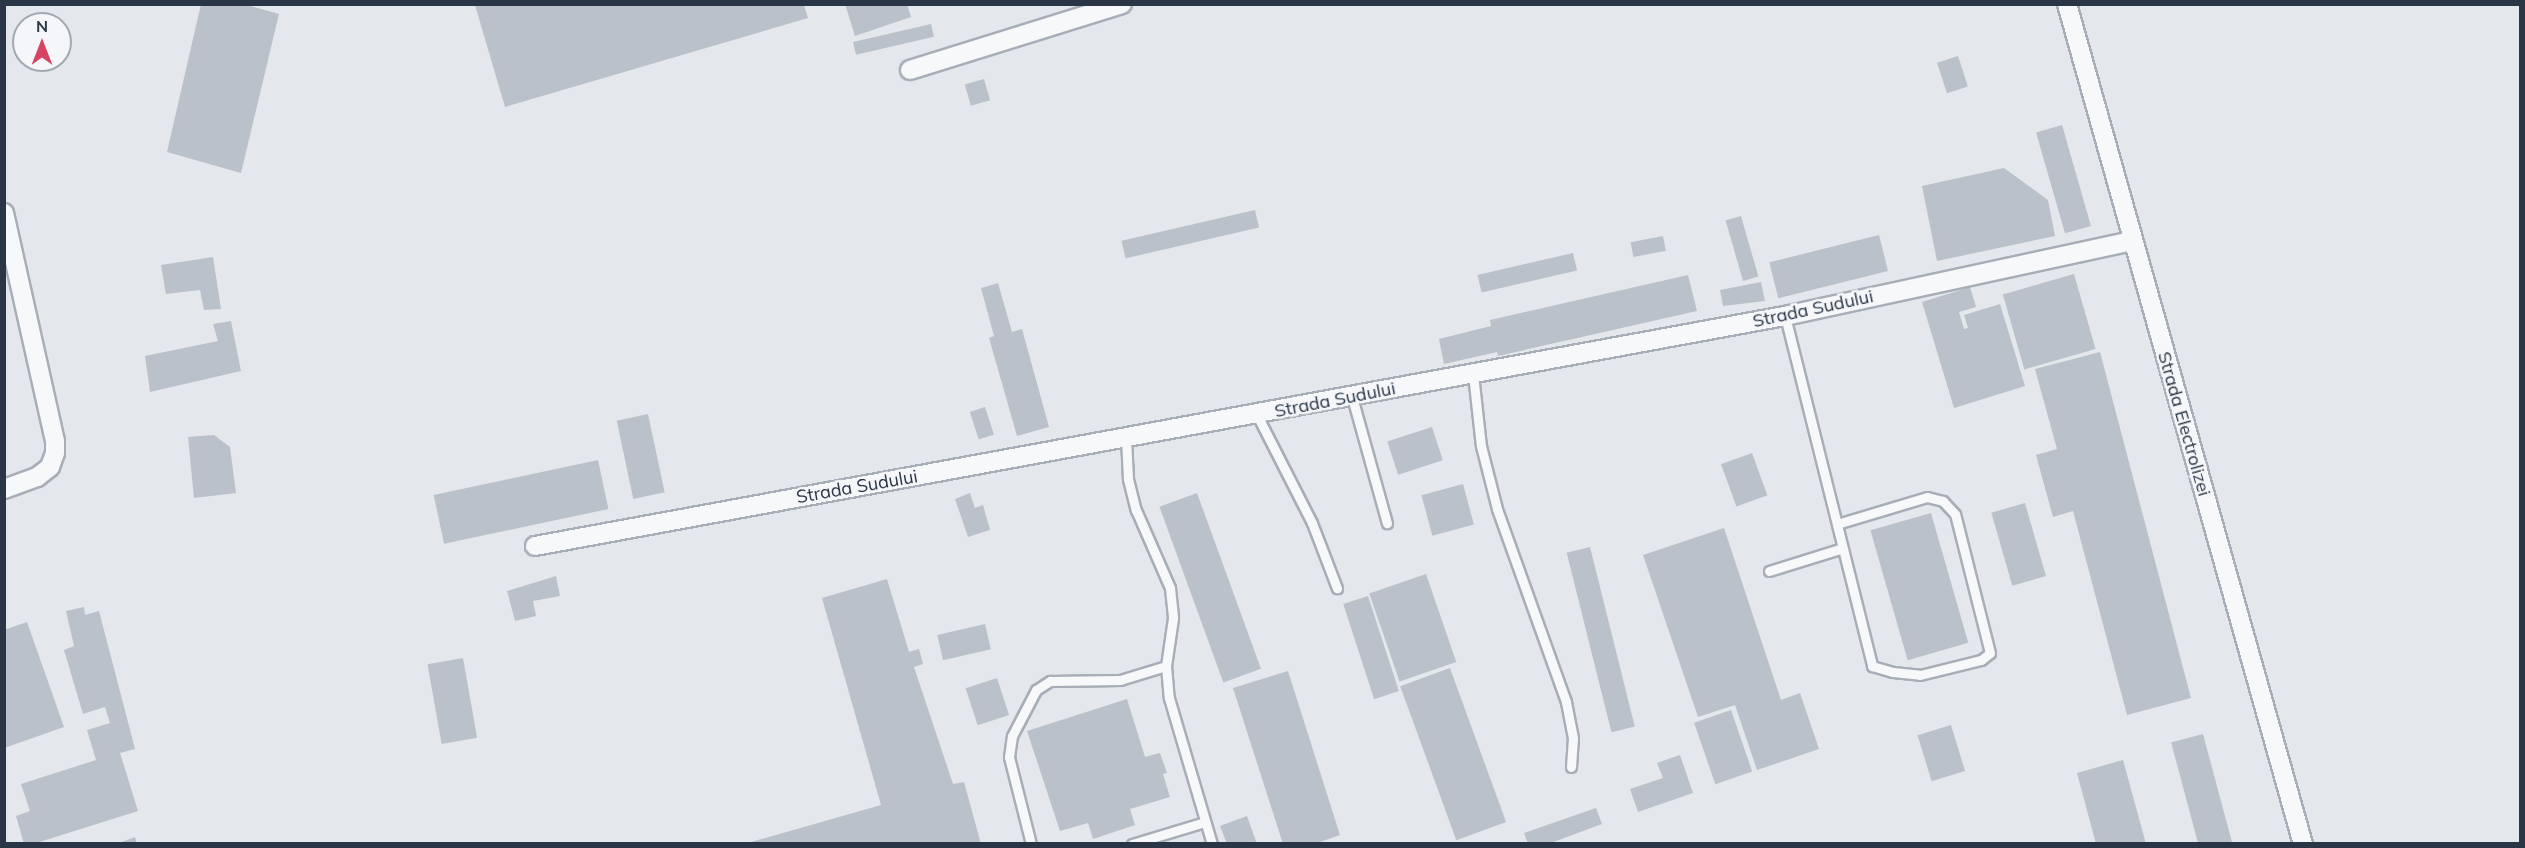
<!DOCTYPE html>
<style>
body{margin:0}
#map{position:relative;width:2525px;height:848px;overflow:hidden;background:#e4e7ec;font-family:Mulish,sans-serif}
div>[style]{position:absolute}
.building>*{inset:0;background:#bac1ca;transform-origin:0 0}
.roads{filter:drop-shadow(2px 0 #a8aeb7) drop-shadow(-2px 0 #a8aeb7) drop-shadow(0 2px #a8aeb7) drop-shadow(0 -2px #a8aeb7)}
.lane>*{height:9px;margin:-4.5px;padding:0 4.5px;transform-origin:4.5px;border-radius:4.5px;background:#f7f8fa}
.street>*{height:18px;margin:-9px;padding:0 9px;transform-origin:9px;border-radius:9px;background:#f7f8fa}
span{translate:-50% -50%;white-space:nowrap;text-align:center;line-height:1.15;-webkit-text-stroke:5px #f4f6f9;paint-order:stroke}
.street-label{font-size:18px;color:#2a3646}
.frame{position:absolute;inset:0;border:6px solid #2a3646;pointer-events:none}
.north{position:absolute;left:12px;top:12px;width:60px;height:60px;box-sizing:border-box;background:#f4f6f9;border:2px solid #a3a9b1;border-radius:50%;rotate:0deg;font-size:16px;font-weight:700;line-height:24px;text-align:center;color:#2a3646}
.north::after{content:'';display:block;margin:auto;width:21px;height:27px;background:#d54563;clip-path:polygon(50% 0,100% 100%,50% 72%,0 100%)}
</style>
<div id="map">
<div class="building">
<div style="clip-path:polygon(201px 4px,243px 4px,279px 14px,241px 173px,167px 152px)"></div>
<div style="clip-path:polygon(845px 4px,907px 4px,911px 17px,855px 36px)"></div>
<div style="clip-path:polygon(475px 5px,804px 5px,808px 18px,505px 107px)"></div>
<div style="left:931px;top:24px;width:13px;height:80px;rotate:77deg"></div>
<div style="left:1958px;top:56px;width:32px;height:22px;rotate:72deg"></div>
<div style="left:984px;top:79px;width:22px;height:20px;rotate:74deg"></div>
<div style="left:2062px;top:125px;width:105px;height:27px;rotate:74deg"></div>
<div style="clip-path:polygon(2004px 168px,2048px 200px,2055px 236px,1937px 261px,1922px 186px)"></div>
<div style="left:1255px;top:210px;width:18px;height:137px;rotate:77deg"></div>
<div style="left:1741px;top:216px;width:63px;height:16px;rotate:74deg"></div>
<div style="left:1879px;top:235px;width:37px;height:113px;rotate:76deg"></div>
<div style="left:1663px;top:236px;width:15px;height:33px;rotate:79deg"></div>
<div style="left:1573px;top:253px;width:18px;height:98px;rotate:77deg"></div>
<div style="clip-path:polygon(213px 257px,221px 309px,204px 310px,200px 290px,166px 294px,161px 265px)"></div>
<div style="left:2074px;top:274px;width:78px;height:74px;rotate:74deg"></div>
<div style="clip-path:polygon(1688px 275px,1697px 311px,1498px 356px,1497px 352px,1444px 364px,1439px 339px,1491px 326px,1490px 320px)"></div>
<div style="clip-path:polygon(1761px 282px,1765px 301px,1723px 306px,1720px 290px)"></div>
<div style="clip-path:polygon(998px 283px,1012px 332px,1022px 329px,1049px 427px,1017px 436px,989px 338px,994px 336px,981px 288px)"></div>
<div style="clip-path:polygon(1970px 287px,1976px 307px,1959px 312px,1964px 329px,1968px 328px,1964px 315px,2000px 304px,2025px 386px,1954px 408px,1922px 302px)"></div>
<div style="clip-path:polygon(231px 321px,241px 371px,150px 392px,145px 356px,218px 341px,213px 324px)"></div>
<div style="clip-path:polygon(2100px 352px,2191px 698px,2127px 715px,2073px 511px,2053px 517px,2036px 455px,2057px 449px,2035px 369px)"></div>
<div style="left:985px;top:407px;width:29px;height:16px;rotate:72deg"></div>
<div style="left:648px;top:414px;width:80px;height:32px;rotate:78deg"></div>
<div style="left:1432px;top:427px;width:35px;height:47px;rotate:72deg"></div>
<div style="clip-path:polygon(214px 435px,230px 447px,236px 493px,194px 498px,188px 437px)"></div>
<div style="left:1752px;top:453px;width:45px;height:33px;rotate:70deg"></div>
<div style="left:598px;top:460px;width:50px;height:168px;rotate:78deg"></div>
<div style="left:1463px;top:484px;width:42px;height:43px;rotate:75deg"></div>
<div style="clip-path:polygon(970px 493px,975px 508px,983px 505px,990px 530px,968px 537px,955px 499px)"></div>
<div style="left:1197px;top:493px;width:187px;height:40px;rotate:70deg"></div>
<div style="left:2025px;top:503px;width:76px;height:35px;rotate:74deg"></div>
<div style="left:1931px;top:513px;width:135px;height:63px;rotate:74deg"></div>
<div style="clip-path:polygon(1724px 528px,1781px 700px,1800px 693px,1819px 749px,1757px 770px,1735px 705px,1698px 717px,1643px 555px)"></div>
<div style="left:1590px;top:547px;width:185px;height:24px;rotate:76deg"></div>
<div style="left:1426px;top:574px;width:93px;height:60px;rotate:71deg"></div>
<div style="clip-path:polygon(556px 576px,560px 596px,533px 601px,536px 616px,515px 621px,507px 591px)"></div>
<div style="clip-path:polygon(887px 579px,909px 652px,919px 649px,923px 664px,914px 667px,953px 784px,964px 782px,981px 844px,744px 844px,881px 805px,822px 598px)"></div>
<div style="left:1368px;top:596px;width:100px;height:26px;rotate:72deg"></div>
<div style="clip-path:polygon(84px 607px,85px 615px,99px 611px,135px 749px,120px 753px,138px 811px,33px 844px,24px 844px,16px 816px,30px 811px,21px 784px,96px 760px,87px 730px,110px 723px,105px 707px,83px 714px,64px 650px,74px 646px,66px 611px)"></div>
<div style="clip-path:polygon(27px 622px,64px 727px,4px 748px,4px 630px)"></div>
<div style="left:985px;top:624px;width:26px;height:49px;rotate:77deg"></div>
<div style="left:463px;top:658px;width:81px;height:36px;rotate:80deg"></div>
<div style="left:1450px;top:668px;width:164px;height:53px;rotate:70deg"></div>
<div style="clip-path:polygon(1288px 671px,1340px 835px,1314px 844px,1283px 844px,1233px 688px)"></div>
<div style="left:997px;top:678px;width:39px;height:33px;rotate:72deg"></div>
<div style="clip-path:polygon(1127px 699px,1145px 757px,1160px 753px,1167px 773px,1163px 774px,1170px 797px,1130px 809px,1135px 825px,1093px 839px,1088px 823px,1060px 831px,1027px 731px)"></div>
<div style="left:1731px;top:710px;width:65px;height:39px;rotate:71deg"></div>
<div style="left:1951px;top:725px;width:48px;height:35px;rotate:73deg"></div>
<div style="left:2203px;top:734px;width:114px;height:33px;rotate:75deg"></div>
<div style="clip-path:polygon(1680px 755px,1693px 793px,1638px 812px,1630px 789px,1663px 778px,1657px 763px)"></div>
<div style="clip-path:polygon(2123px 760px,2146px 844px,2096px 844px,2077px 773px)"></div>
<div style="clip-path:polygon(1596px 808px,1602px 824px,1548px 844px,1528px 844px,1524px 833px)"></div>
<div style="clip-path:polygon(1247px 816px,1257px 844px,1227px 844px,1220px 826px)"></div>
<div style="clip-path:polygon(135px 837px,137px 844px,119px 844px,119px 843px)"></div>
</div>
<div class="roads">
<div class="lane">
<div style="left:1785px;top:316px;width:361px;rotate:76deg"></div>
<div style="left:1872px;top:666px;width:22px;rotate:16deg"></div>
<div style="left:1893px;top:672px;width:27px;rotate:6deg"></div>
<div style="left:1920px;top:675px;width:63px;rotate:-13.8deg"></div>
<div style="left:1981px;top:660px;width:11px;rotate:-38deg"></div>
<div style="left:1990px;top:653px;width:143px;rotate:-104.1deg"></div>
<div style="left:1955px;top:514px;width:18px;rotate:-133deg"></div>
<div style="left:1943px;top:501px;width:16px;rotate:-166deg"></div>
<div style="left:1927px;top:497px;width:94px;rotate:163.3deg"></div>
<div style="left:1473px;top:374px;width:72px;rotate:83.7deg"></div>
<div style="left:1481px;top:446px;width:65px;rotate:75.7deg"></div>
<div style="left:1497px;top:509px;width:205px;rotate:70.3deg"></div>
<div style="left:1566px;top:702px;width:37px;rotate:79deg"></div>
<div style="left:1573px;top:738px;width:29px;rotate:94deg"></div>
<div style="left:1352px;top:397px;width:131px;rotate:74.5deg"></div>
<div style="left:1257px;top:415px;width:121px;rotate:63deg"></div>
<div style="left:1312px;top:523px;width:70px;rotate:69deg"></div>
<div style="left:1126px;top:438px;width:41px;rotate:87.2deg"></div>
<div style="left:1128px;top:479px;width:32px;rotate:76deg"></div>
<div style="left:1136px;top:510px;width:85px;rotate:66.4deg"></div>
<div style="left:1170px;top:588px;width:30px;rotate:84deg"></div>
<div style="left:1173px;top:618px;width:49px;rotate:98.3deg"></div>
<div style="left:1166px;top:666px;width:32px;rotate:85deg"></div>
<div style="left:1169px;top:698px;width:152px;rotate:73.6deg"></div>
<div style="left:1769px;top:571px;width:77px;rotate:-17.3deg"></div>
<div style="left:1031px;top:844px;width:90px;rotate:-104.2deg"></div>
<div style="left:1009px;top:757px;width:21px;rotate:-82deg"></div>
<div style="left:1012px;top:736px;width:52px;rotate:-62.4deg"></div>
<div style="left:1036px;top:690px;width:17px;rotate:-33deg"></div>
<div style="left:1050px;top:681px;width:70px;rotate:-0.8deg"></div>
<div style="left:1120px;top:680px;width:48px;rotate:-16.9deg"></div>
<div style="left:1132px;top:844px;width:76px;rotate:-16.8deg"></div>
</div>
<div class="street">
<div style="left:2067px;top:4px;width:873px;rotate:74.31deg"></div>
<div style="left:910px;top:70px;width:222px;rotate:-17.3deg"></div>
<div style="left:4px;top:213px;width:234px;rotate:77.4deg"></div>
<div style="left:55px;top:441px;width:12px;rotate:90deg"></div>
<div style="left:55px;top:453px;width:15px;rotate:110deg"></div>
<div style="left:50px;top:467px;width:16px;rotate:142deg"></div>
<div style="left:37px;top:477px;width:35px;rotate:160deg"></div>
<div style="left:535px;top:546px;width:1271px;rotate:-10.43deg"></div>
<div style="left:1785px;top:316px;width:356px;rotate:-12.2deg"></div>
</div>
</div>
<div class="street-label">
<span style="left:1813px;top:309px;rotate:-12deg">Strada Sudului</span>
<span style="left:1335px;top:400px;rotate:-11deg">Strada Sudului</span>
<span style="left:2184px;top:424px;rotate:74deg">Strada Electrolizei</span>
<span style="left:857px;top:487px;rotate:-10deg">Strada Sudului</span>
</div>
<div class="frame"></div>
<div class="north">N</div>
</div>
